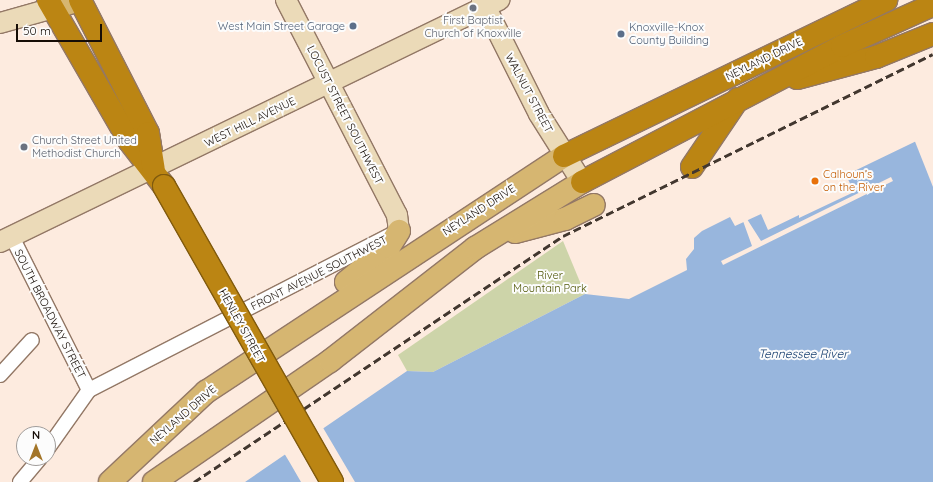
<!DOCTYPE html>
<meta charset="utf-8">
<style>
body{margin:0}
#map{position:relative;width:933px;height:482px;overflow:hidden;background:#fdebdf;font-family:Quicksand,sans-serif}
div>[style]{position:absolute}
.green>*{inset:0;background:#cdd4a9}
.water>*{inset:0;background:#98b6dd}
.pier>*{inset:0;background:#fdebdf}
.roads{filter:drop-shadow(1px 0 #937866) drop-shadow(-1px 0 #937866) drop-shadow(0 1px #937866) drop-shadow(0 -1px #937866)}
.street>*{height:14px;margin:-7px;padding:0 7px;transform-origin:7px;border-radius:7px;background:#fff}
.secondary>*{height:20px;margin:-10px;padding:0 10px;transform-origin:10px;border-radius:10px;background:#ebdab8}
.primary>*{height:22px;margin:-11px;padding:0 11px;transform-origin:11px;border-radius:11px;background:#d6b671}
.highway>*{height:22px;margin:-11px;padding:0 11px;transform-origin:11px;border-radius:11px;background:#bb8513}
.rail>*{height:3px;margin-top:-1.5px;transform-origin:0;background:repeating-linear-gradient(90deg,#42372f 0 8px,transparent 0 12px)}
.bridges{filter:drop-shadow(1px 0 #815b0e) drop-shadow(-1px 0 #815b0e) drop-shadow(0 1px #815b0e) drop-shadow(0 -1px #815b0e)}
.highway-bridge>*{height:22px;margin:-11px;padding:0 11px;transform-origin:11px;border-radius:11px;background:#bb8513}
.dots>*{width:11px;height:11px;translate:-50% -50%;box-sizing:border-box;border:2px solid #fcfcfc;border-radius:50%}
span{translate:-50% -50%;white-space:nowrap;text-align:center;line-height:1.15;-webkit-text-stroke:4px #fcfcfc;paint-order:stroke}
.worship-label{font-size:11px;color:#5b616d}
.left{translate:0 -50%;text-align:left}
.service-label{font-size:11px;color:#4e5e75}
.right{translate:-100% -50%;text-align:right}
.street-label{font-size:11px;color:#160d06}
.food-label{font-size:11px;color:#c56008}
.park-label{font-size:11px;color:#52590a}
.water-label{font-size:12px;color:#143d6e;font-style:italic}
.north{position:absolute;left:16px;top:426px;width:40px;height:40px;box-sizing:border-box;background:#fcfcfc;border:1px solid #a09c9a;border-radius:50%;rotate:0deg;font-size:11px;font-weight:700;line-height:16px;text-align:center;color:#160d06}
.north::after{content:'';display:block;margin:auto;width:14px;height:18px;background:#a37528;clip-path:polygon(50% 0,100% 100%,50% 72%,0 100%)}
.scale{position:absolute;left:16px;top:24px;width:86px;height:18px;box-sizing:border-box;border:2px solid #160d06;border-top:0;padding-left:5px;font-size:12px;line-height:14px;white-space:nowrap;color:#160d06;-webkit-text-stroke:3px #fcfcfc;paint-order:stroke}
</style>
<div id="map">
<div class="green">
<div style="clip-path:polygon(563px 241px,585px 294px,433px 372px,407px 371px,398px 355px)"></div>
</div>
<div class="water">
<div style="clip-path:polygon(933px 133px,933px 482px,245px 482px,407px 371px,433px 372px,585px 294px,629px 299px,687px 270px,686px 259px,694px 249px,694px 238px,702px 231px,730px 217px,735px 226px,761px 214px,768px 230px,799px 215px,799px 218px,854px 192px,846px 175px)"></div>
</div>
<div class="pier">
<div style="clip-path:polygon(933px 131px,933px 187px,914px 139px)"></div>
<div style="clip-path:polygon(891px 177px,893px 181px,723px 265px,721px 261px,752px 246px,743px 221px,747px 219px,761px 241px)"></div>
<div style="clip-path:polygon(322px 426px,355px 482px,301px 482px,290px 463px,284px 453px)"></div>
</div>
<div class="roads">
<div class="street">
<div style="left:12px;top:237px;width:171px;rotate:63.3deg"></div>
<div style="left:0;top:375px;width:47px;rotate:-47.6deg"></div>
<div style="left:48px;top:448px;width:71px;rotate:-54.7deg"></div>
<div style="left:89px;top:390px;width:337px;rotate:-27.2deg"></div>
<div style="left:20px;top:482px;width:31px;rotate:-50deg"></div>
</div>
<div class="secondary">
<div style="left:286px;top:0;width:242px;rotate:62.7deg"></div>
<div style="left:397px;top:215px;width:16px;rotate:83deg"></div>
<div style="left:482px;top:0;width:127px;rotate:63.4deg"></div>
<div style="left:539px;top:114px;width:80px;rotate:57.7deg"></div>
<div style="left:0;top:23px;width:55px;rotate:-15.8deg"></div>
<div style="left:0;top:242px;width:555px;rotate:-25.87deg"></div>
</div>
<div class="primary">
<div style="left:53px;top:8px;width:27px;rotate:-17deg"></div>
<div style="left:515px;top:232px;width:52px;rotate:-14.6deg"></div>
<div style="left:565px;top:219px;width:32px;rotate:-26deg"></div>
<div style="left:346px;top:282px;width:55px;rotate:-39.1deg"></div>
<div style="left:389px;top:247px;width:19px;rotate:-58deg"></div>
<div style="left:110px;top:482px;width:132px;rotate:-43.2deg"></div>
<div style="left:206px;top:392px;width:429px;rotate:-33.4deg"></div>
<div style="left:154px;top:482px;width:214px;rotate:-34.5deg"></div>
<div style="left:330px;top:361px;width:184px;rotate:-37.9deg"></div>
<div style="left:475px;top:248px;width:126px;rotate:-31.7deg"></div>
</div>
<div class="highway">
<div style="left:48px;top:0;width:164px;rotate:60deg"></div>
<div style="left:130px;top:142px;width:56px;rotate:52.3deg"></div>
<div style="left:80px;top:0;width:149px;rotate:62.9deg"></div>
<div style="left:148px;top:133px;width:36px;rotate:81deg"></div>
<div style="left:797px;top:78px;width:82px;rotate:-14.9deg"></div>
<div style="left:876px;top:57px;width:61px;rotate:-22deg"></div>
<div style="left:564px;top:156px;width:358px;rotate:-25.8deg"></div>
<div style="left:692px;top:167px;width:82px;rotate:-55.9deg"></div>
<div style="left:582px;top:182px;width:293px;rotate:-27.6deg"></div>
<div style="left:842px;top:46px;width:100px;rotate:-24.3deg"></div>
</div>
</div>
<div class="rail">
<div style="left:194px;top:482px;width:443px;rotate:-33.7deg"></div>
<div style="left:563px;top:236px;width:412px;rotate:-26.2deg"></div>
</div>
<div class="bridges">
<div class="highway-bridge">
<div style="left:164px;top:186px;width:340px;rotate:60.4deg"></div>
</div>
</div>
<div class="dots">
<div style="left:473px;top:8px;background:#6b7280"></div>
<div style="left:353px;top:26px;background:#5c6f8a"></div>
<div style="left:621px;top:34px;background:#5c6f8a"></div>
<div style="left:24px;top:147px;background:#6b7280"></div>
<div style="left:815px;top:181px;background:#e8710a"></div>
</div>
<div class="worship-label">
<span style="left:473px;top:27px">First Baptist<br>Church of Knoxville</span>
<span class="left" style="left:32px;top:147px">Church Street United<br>Methodist Church</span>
</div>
<div class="service-label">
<span class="right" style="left:345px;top:26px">West Main Street Garage</span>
<span class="left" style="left:629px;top:34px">Knoxville-Knox<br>County Building</span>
</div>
<div class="street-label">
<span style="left:764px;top:59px;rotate:-26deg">NEYLAND DRIVE</span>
<span style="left:529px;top:93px;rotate:62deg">WALNUT STREET</span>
<span style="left:345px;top:115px;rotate:63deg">LOCUST STREET SOUTHWEST</span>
<span style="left:250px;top:122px;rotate:-26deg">WEST HILL AVENUE</span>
<span style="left:479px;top:210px;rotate:-33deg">NEYLAND DRIVE</span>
<span style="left:319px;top:273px;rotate:-27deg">FRONT AVENUE SOUTHWEST</span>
<span style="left:50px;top:314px;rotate:63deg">SOUTH BROADWAY STREET</span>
<span style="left:242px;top:326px;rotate:61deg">HENLEY STREET</span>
<span style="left:183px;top:415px;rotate:-41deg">NEYLAND DRIVE</span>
</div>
<div class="food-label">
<span class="left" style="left:823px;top:181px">Calhoun’s<br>on the River</span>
</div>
<div class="park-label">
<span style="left:550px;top:282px">River<br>Mountain Park</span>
</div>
<div class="water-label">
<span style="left:803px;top:354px">Tennessee River</span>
</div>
<div class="north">N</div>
<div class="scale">50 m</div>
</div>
